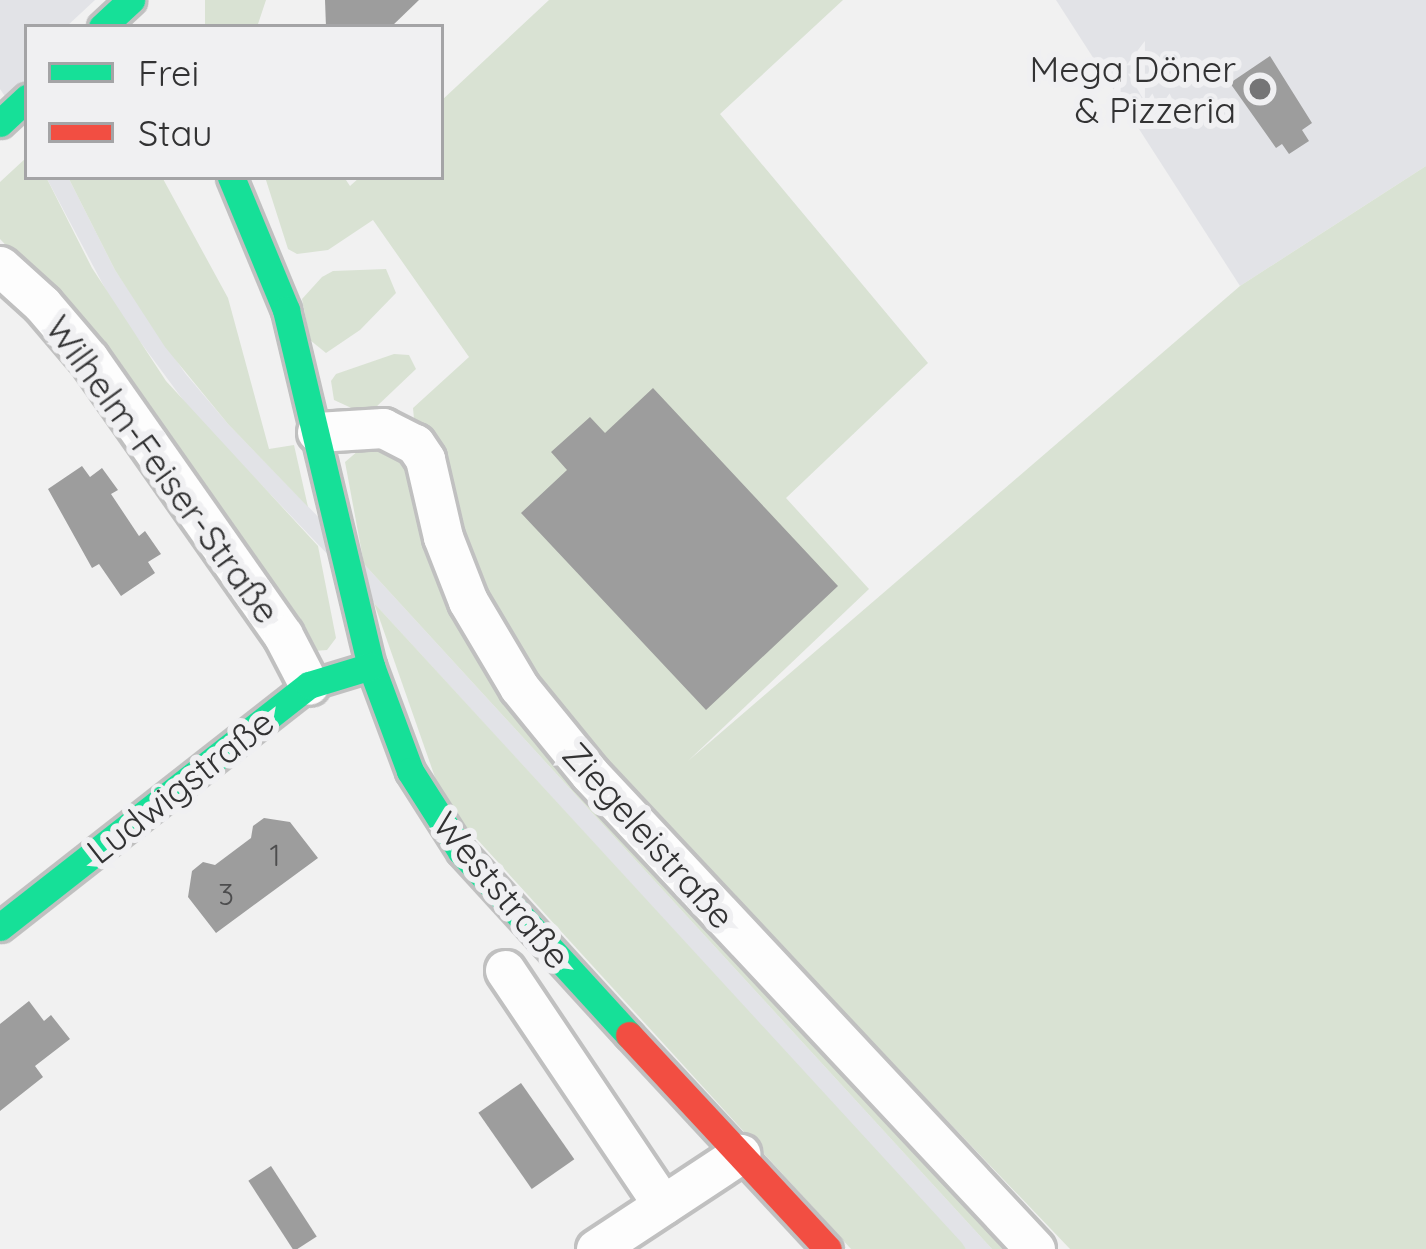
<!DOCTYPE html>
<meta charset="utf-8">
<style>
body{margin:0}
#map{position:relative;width:1426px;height:1249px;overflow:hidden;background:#f1f1f1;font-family:Quicksand,sans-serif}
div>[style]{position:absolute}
.built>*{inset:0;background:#e2e3e7}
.green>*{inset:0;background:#d9e2d3}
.building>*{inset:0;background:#9d9d9d;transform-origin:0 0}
.roads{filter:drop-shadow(3px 0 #c0c0c0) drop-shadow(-3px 0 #c0c0c0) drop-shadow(0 3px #c0c0c0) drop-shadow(0 -3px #c0c0c0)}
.street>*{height:39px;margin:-19.5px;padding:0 19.5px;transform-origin:19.5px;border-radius:19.5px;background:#fdfdfd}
.fast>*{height:27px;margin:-13.5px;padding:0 13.5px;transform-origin:13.5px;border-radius:13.5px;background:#16e098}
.jam>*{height:27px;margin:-13.5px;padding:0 13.5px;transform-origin:13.5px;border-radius:13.5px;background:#f24e42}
.dots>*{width:33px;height:33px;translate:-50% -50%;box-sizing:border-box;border:6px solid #f0f0f2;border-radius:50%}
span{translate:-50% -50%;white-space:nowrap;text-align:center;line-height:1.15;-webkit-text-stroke:12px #f0f0f2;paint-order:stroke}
.number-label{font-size:30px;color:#4d4d4e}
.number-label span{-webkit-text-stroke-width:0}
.poi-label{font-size:36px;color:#323233}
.right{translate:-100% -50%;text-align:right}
.street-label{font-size:36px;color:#323233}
.legend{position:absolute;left:24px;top:24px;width:420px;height:156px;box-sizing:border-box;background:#f0f0f2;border:3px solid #a4a4a6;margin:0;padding:15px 21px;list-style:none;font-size:36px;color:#323233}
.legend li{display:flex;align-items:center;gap:24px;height:60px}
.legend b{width:60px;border:3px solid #a4a4a6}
</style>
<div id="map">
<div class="built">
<div style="clip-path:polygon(0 0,95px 0,66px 27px,27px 27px,27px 129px,0 89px)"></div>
<div style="clip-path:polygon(1056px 0,1426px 0,1426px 166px,1240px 286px)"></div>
<div style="clip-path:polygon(46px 177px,68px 177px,115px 270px,185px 373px,228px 424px,364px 564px,992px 1249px,966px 1249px,374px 603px,192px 412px,116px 309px)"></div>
</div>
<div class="green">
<div style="clip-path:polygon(205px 0,266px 0,257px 27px,205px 27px)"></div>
<div style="clip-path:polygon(549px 0,843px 0,720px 114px,928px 363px,786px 498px,869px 589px,688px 761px,1240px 286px,1426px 166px,1426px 1249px,1070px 1249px,542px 697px,462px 551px,434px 441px,414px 419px,413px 408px,469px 357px,373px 220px,328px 250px,297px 254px,288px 249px,265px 177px,344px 177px,350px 186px,360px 177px,441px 177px,441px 101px)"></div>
<div style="clip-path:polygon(27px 157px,27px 177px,46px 177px,92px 268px,166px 381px,318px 546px,336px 638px,327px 650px,314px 651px,108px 353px,0 239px,0 182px)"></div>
<div style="clip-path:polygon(68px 177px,162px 177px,228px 298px,269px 449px,294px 445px,308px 507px,228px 424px,165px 347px,115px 270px)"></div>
<div style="clip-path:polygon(386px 269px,396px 293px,360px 330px,326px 353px,310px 340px,302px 299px,322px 277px,333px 271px)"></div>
<div style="clip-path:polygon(394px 354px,409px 355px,416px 369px,375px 408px,358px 411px,334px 400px,331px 381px,336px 374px)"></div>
<div style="clip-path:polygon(365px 445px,380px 445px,409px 471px,451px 612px,525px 721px,1026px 1249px,992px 1249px,364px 564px,345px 462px)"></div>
<div style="clip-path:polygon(374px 603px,962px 1243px,966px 1249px,851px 1249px,444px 803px)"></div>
</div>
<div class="building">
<div style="clip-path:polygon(325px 0,419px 0,391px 27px,326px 27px)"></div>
<div style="clip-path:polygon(1270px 56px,1312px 123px,1302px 130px,1309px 141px,1289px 154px,1282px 144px,1276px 148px,1230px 83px)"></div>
<div style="clip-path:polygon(653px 388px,838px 586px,706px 710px,521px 513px,567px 470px,551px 452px,590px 417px,605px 433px)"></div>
<div style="clip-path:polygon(82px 466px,90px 477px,102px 468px,118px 490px,111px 494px,139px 536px,145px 531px,161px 554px,148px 562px,155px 573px,121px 596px,99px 564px,92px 568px,48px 489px)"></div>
<div style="clip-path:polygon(264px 818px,290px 822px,318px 858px,216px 933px,188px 897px,192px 871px,203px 862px,215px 865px,251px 838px,253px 826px)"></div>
<div style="clip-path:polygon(29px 1001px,44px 1021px,51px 1015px,70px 1039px,35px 1066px,43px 1077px,0 1111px,0 1024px)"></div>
<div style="left:521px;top:1083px;width:93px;height:52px;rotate:55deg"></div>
<div style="left:271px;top:1166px;width:84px;height:27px;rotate:57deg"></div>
</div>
<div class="roads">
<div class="street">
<div style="left:0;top:266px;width:57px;rotate:42.1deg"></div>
<div style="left:42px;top:304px;width:72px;rotate:49.5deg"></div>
<div style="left:89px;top:359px;width:337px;rotate:54.9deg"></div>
<div style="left:283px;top:635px;width:56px;rotate:62.5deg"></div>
<div style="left:317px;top:432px;width:66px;rotate:-3.5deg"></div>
<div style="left:383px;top:428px;width:36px;rotate:27deg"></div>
<div style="left:415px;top:444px;width:18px;rotate:56deg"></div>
<div style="left:425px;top:459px;width:80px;rotate:77deg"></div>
<div style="left:443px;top:537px;width:69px;rotate:68.7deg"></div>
<div style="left:468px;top:601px;width:100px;rotate:59.3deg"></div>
<div style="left:519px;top:687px;width:112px;rotate:50.8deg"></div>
<div style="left:590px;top:774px;width:651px;rotate:46.87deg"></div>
<div style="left:505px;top:970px;width:283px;rotate:56.1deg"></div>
<div style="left:596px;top:1249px;width:173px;rotate:-33.4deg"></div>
</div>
<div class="fast">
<div style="left:102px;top:27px;width:40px;rotate:-43deg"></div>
<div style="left:0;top:123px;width:37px;rotate:-43deg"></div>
<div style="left:231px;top:177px;width:144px;rotate:67.5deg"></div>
<div style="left:286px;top:310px;width:366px;rotate:76.6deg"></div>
<div style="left:371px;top:666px;width:112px;rotate:69.6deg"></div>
<div style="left:410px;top:771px;width:95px;rotate:57.5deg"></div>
<div style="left:461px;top:851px;width:249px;rotate:47.6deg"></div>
<div style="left:0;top:927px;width:392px;rotate:-38.1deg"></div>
<div style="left:309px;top:685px;width:65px;rotate:-17deg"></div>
</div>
<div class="jam">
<div style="left:629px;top:1035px;width:292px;rotate:47.1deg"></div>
</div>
</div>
<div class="dots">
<div style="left:1260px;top:89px;background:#757576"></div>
</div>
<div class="number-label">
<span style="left:275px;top:855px">1</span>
<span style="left:226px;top:894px">3</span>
</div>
<div class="poi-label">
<span class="right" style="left:1236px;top:89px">Mega Döner<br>&amp; Pizzeria</span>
</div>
<div class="street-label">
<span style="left:163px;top:469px;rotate:54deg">Wilhelm-Feiser-Straße</span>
<span style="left:180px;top:786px;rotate:-38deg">Ludwigstraße</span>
<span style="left:649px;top:835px;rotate:48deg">Ziegeleistraße</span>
<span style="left:502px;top:890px;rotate:50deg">Weststraße</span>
</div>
<ul class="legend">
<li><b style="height:15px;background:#16e098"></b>Frei</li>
<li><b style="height:15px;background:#f24e42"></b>Stau</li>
</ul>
</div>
